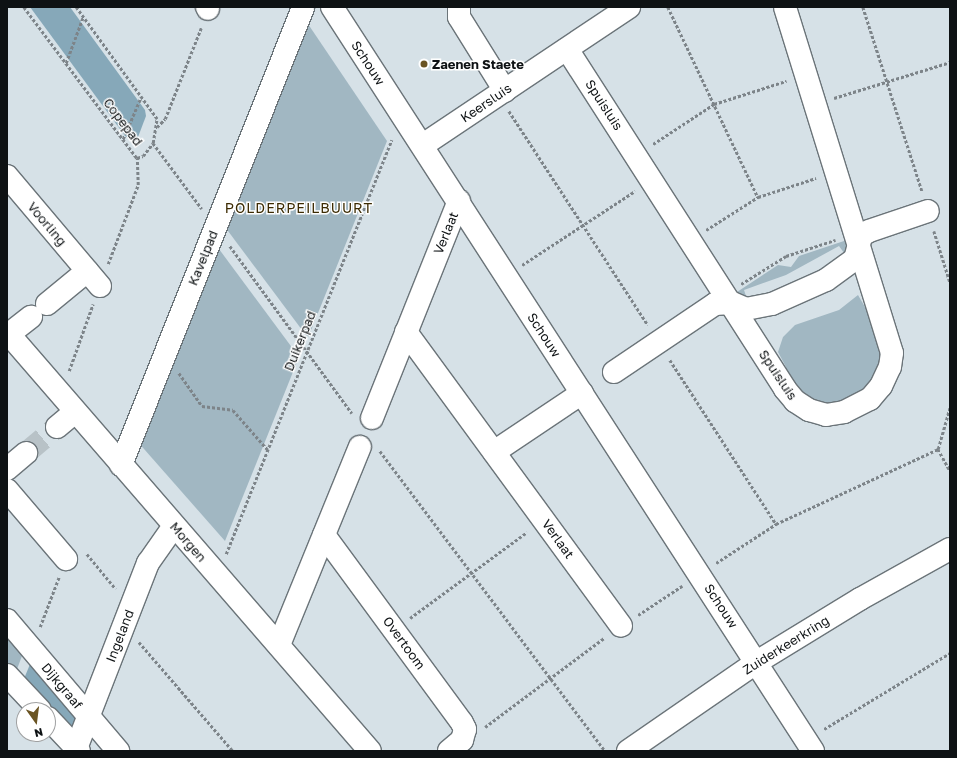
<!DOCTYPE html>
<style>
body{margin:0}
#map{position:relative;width:957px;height:758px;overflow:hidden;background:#d6e1e7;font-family:"Golos Text",sans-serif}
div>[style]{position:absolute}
.green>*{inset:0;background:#a1b7c2}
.forest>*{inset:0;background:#86a8b9}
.minor-tunnel>*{height:22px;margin-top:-11px;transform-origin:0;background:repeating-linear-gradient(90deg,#b8c2c7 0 22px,transparent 0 33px)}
.path>*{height:2.5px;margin-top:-1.25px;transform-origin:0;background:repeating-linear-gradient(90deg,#7d8489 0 3px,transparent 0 5px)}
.roads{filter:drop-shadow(1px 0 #6b7479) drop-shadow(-1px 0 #6b7479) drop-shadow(0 1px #6b7479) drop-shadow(0 -1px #6b7479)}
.minor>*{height:22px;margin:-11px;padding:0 11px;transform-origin:11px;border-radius:11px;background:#fff}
.dots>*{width:11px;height:11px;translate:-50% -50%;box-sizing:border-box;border:2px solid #fff;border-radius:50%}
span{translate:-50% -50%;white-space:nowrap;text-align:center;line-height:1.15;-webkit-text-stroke:3px #fff;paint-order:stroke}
.street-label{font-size:13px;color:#0e1214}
.poi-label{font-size:13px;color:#0e1214;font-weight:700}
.left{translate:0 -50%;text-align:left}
.neighbourhood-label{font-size:14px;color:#3b2a01;letter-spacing:1px}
.frame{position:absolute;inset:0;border:8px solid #0e1214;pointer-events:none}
.north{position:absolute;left:16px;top:702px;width:40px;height:40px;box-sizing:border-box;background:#fff;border:1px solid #9fa0a1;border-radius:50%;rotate:166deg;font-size:11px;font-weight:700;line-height:16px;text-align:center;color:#0e1214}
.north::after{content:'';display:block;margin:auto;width:14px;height:18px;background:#6a5423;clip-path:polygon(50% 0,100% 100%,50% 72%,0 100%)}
</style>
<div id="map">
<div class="green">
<div style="clip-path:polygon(306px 21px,387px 141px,308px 338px,225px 227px)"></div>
<div style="clip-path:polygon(847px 240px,849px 252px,847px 257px,839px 246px,786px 275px,744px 290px,748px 302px,742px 302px,737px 292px,778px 265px,791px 267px,799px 256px)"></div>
<div style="clip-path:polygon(216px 245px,299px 357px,225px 541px,137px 441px)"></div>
<div style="clip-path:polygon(858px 295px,865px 307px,871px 305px,883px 339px,882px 361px,868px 389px,843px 402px,829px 404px,813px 401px,800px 393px,785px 375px,786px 367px,778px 352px,783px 337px,795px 325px,839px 310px)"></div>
<div style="clip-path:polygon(7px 626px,25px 648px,14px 677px,7px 670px)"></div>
</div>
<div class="forest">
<div style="clip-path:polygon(30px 7px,70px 7px,145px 110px,146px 116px,138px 137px,131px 139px,125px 136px)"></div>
<div style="clip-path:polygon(33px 657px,80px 712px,70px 737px,21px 686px)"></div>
</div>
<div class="minor-tunnel">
<div style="left:26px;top:453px;width:40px;rotate:-40deg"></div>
</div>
<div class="path">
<div style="left:24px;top:7px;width:189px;rotate:53.2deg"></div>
<div style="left:137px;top:158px;width:6px;rotate:-18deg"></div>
<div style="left:143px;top:156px;width:16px;rotate:-52deg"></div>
<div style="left:153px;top:143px;width:24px;rotate:-81deg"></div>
<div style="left:157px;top:119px;width:138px;rotate:-125.9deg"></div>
<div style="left:668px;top:7px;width:210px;rotate:64.7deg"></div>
<div style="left:863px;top:7px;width:193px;rotate:72.2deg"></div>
<div style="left:66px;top:63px;width:49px;rotate:-69.7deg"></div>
<div style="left:834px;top:98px;width:121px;rotate:-17.2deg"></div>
<div style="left:509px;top:111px;width:255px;rotate:57deg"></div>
<div style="left:157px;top:127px;width:11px;rotate:-45deg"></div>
<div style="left:165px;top:119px;width:98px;rotate:-68.4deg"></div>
<div style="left:123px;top:139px;width:46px;rotate:-66.8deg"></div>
<div style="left:153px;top:143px;width:82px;rotate:53.4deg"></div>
<div style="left:653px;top:144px;width:73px;rotate:-33.3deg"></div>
<div style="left:714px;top:104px;width:76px;rotate:-17.7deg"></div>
<div style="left:706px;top:230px;width:62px;rotate:-32.4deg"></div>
<div style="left:758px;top:197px;width:61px;rotate:-18.1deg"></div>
<div style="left:934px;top:231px;width:53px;rotate:72.6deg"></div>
<div style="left:230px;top:246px;width:207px;rotate:53.9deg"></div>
<div style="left:108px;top:264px;width:85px;rotate:-69.2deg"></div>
<div style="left:138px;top:185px;width:27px;rotate:-92deg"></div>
<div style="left:522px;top:265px;width:135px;rotate:-33.2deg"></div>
<div style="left:741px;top:284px;width:53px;rotate:-31.9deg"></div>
<div style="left:786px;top:256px;width:52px;rotate:-18.1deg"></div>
<div style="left:670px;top:360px;width:195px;rotate:57.1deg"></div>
<div style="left:776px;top:524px;width:179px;rotate:-24.8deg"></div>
<div style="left:938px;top:449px;width:44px;rotate:-74.1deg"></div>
<div style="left:69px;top:371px;width:71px;rotate:-70.3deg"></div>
<div style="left:179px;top:373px;width:40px;rotate:55.1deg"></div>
<div style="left:202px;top:406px;width:31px;rotate:7deg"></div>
<div style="left:233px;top:410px;width:53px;rotate:48.8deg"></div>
<div style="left:938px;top:449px;width:25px;rotate:61deg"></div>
<div style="left:380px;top:451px;width:375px;rotate:53.1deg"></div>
<div style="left:87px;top:554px;width:45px;rotate:50.4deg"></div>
<div style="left:226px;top:554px;width:446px;rotate:-68.2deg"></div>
<div style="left:716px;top:563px;width:72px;rotate:-33deg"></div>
<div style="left:638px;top:615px;width:53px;rotate:-33.4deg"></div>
<div style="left:410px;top:618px;width:145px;rotate:-36.3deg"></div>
<div style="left:40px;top:627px;width:53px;rotate:-69.2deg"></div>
<div style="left:139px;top:642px;width:144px;rotate:49.2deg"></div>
<div style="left:485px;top:727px;width:149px;rotate:-36.8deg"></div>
<div style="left:824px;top:729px;width:147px;rotate:-31.1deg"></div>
</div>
<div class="roads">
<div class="minor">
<div style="left:207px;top:7px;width:2px;rotate:63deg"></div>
<div style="left:332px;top:7px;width:886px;rotate:57.12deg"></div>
<div style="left:459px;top:7px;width:10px;rotate:90deg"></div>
<div style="left:459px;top:17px;width:87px;rotate:58.1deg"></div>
<div style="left:567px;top:49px;width:404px;rotate:57.3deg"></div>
<div style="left:785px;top:389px;width:16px;rotate:50deg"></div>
<div style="left:795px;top:401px;width:17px;rotate:33deg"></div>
<div style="left:809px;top:410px;width:18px;rotate:16deg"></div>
<div style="left:826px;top:415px;width:18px;rotate:-9deg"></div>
<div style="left:844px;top:412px;width:29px;rotate:-27deg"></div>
<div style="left:870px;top:399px;width:17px;rotate:-50deg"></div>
<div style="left:881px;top:386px;width:21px;rotate:-65deg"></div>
<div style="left:890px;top:367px;width:14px;rotate:-82deg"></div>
<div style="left:892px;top:353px;width:362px;rotate:-107.2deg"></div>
<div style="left:423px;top:145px;width:248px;rotate:-33.8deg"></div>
<div style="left:7px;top:176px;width:144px;rotate:49.8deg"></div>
<div style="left:47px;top:304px;width:52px;rotate:-39.5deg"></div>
<div style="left:7px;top:332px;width:554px;rotate:49.1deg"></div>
<div style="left:406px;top:332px;width:364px;rotate:53.8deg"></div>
<div style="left:9px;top:334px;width:28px;rotate:-38deg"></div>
<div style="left:614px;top:372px;width:122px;rotate:-34deg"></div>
<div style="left:715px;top:304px;width:17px;rotate:-3deg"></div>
<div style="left:732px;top:303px;width:15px;rotate:23deg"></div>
<div style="left:746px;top:309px;width:26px;rotate:-11deg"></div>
<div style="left:772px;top:304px;width:59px;rotate:-24deg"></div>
<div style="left:826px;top:280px;width:36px;rotate:-36deg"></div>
<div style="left:855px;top:259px;width:24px;rotate:-75deg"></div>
<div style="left:861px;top:236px;width:9px;rotate:-32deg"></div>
<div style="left:869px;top:231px;width:62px;rotate:-18.7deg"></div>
<div style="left:372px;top:418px;width:234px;rotate:-68.2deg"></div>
<div style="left:57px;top:427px;width:23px;rotate:-40deg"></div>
<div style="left:494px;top:452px;width:106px;rotate:-33.8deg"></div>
<div style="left:121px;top:465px;width:493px;rotate:-68.3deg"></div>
<div style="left:7px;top:469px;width:25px;rotate:-40deg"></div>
<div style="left:7px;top:490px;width:91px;rotate:49.5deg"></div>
<div style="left:324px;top:535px;width:233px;rotate:53.7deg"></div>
<div style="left:462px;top:723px;width:7px;rotate:63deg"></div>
<div style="left:465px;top:729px;width:11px;rotate:105deg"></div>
<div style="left:462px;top:740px;width:17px;rotate:140deg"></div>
<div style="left:7px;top:620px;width:172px;rotate:49.7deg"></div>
<div style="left:279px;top:645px;width:214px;rotate:-67.8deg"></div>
<div style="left:7px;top:675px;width:48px;rotate:46.7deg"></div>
<div style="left:48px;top:718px;width:45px;rotate:46.8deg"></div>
<div style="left:75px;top:751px;width:202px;rotate:-68.8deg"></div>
<div style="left:148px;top:563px;width:45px;rotate:-54.9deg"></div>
<div style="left:628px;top:751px;width:157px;rotate:-34.6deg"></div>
<div style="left:757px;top:662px;width:121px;rotate:-31.5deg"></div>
<div style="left:860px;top:599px;width:103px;rotate:-29.1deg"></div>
</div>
</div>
<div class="dots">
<div style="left:424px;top:64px;background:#6a5423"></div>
</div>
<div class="street-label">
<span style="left:368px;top:63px;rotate:57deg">Schouw</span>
<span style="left:486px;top:103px;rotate:-34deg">Keersluis</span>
<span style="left:604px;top:105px;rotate:57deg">Spuisluis</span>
<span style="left:123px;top:122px;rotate:53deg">Copepad</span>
<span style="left:47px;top:224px;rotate:50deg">Voorling</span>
<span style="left:446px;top:233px;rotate:-68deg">Verlaat</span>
<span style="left:203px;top:258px;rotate:-68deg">Kavelpad</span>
<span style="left:544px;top:335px;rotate:57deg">Schouw</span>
<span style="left:300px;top:341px;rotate:-68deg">Duikerpad</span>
<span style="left:778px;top:375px;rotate:56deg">Spuisluis</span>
<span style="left:558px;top:539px;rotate:54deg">Verlaat</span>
<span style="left:188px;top:542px;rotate:49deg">Morgen</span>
<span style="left:721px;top:606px;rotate:57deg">Schouw</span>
<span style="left:120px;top:636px;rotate:-69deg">Ingeland</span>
<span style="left:404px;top:643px;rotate:54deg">Overtoom</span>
<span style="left:786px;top:645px;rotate:-32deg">Zuiderkeerkring</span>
<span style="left:62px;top:686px;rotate:50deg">Dijkgraaf</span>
</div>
<div class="poi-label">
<span class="left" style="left:432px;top:64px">Zaenen Staete</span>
</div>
<div class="neighbourhood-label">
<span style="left:299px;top:208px">POLDERPEILBUURT</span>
</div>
<div class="frame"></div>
<div class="north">N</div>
</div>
